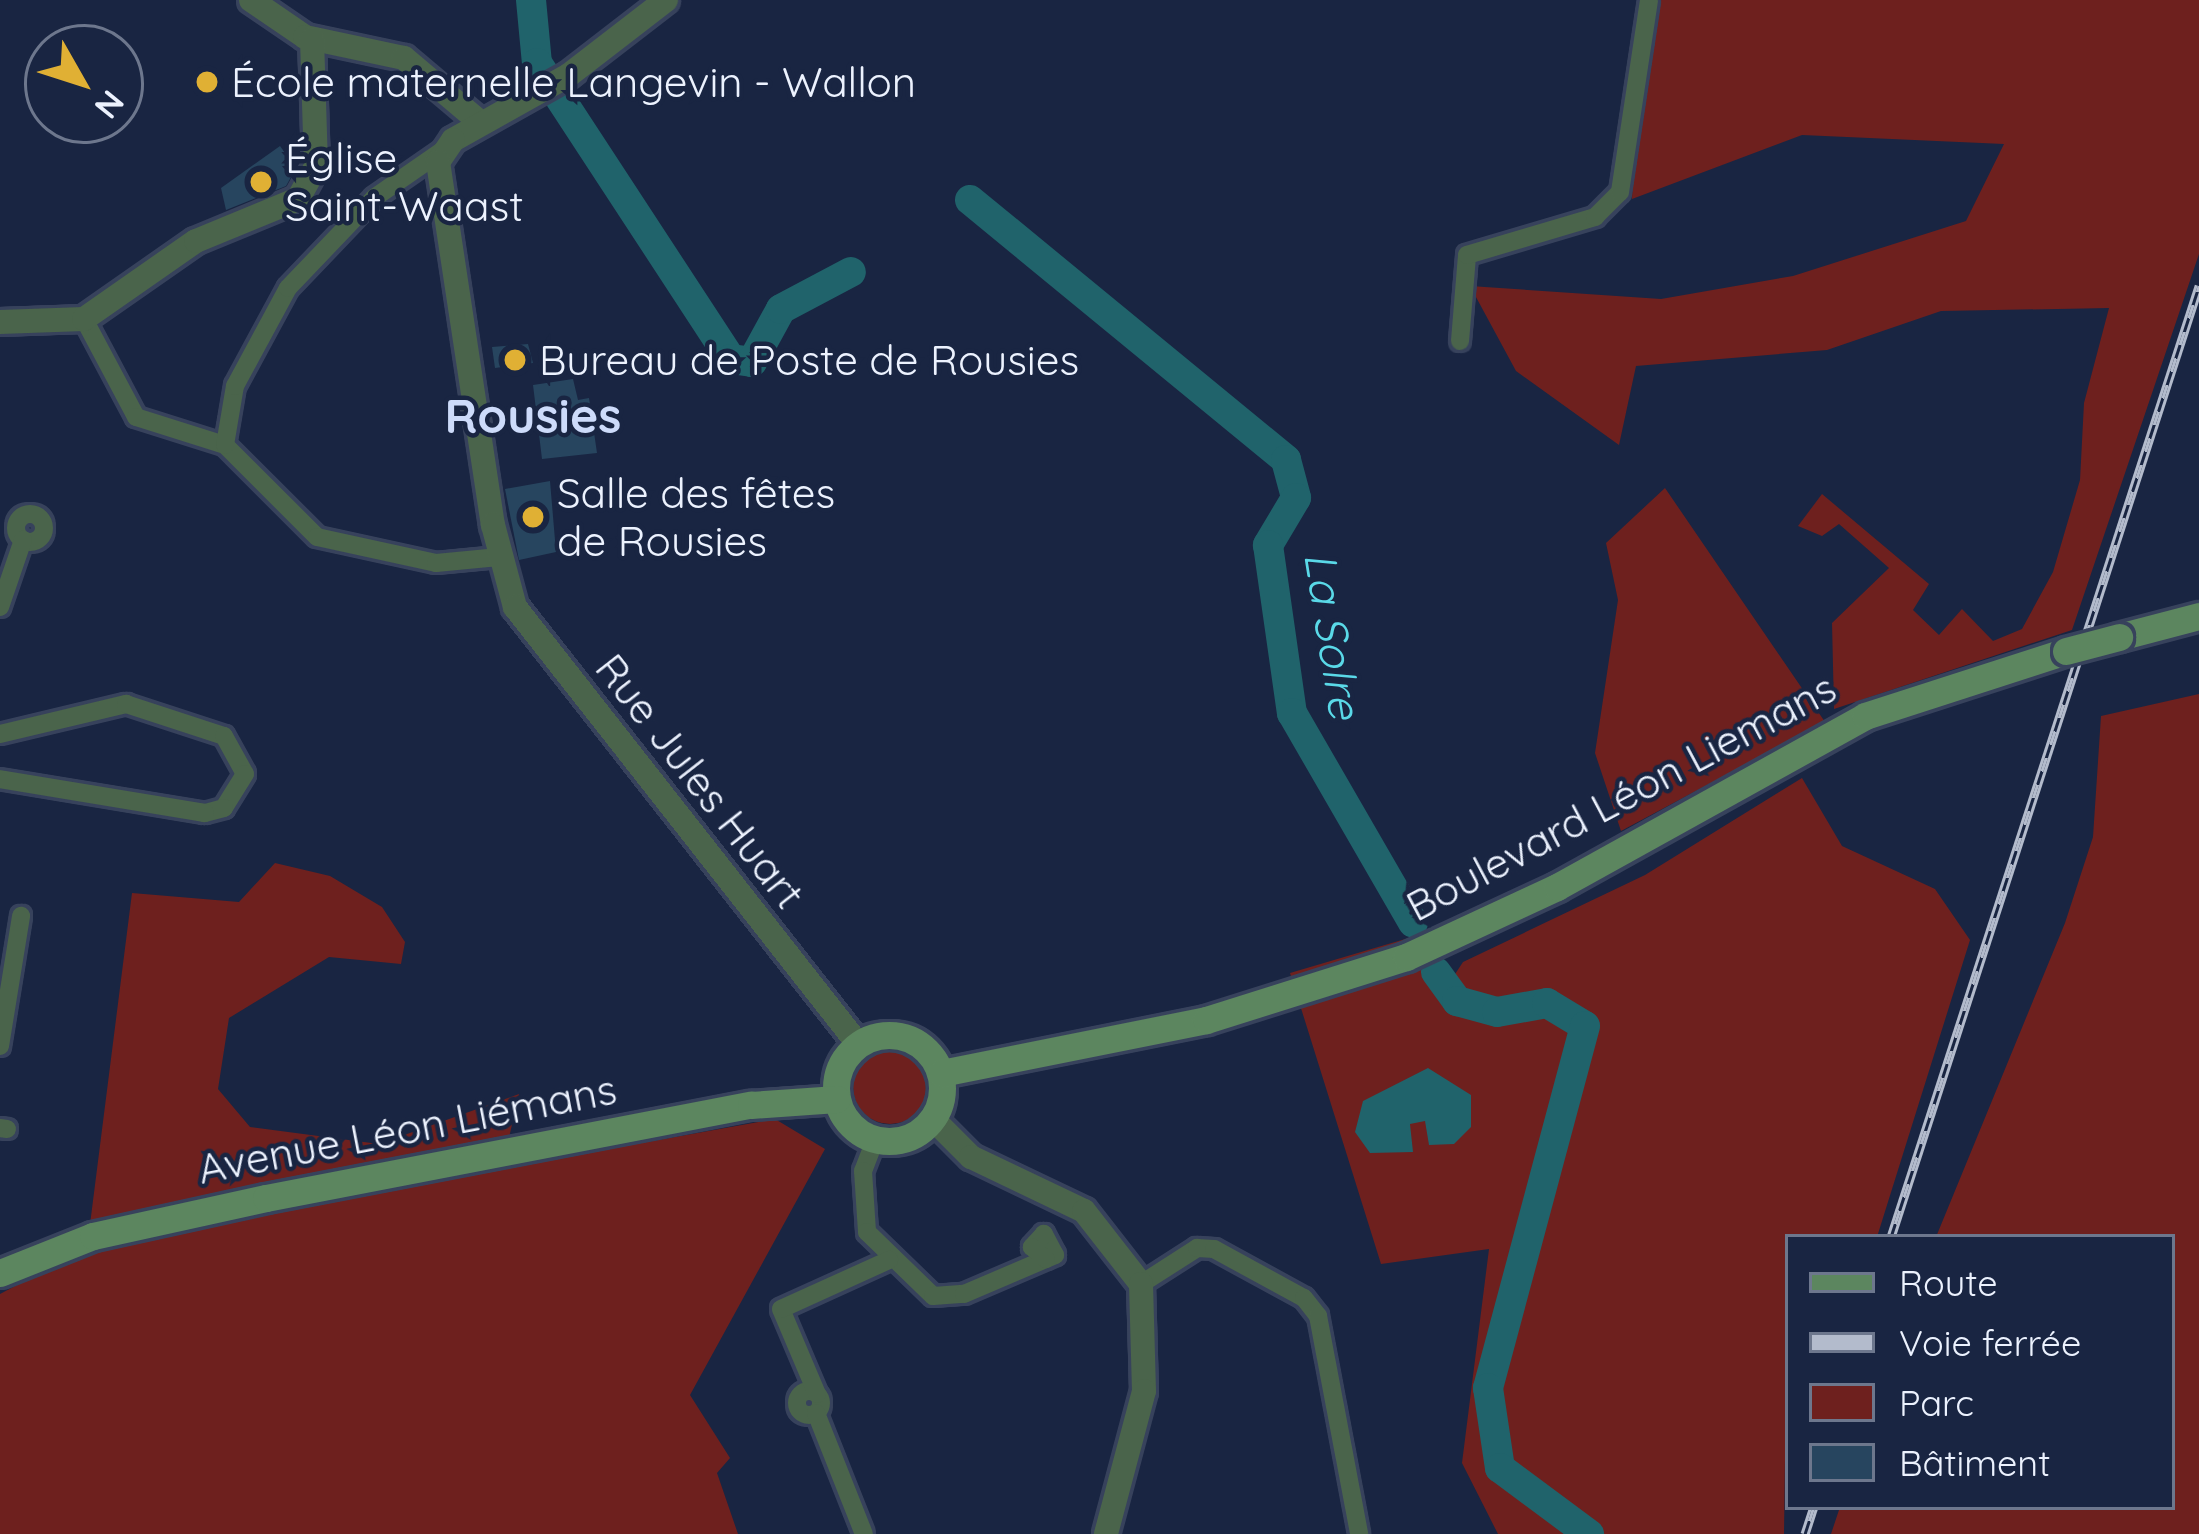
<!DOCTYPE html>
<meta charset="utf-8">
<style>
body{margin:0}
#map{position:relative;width:2199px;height:1534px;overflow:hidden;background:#192542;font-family:Quicksand,sans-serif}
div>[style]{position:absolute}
.green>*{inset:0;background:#6e201e}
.round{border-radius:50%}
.water>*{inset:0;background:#20636b}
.river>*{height:30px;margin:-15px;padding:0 15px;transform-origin:15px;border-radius:15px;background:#20636b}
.building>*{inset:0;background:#27455f}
.roads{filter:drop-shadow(3px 0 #37425c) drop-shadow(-3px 0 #37425c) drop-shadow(0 3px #37425c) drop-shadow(0 -3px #37425c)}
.minor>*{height:18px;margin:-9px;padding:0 9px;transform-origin:9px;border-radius:9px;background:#4a644b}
.minor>.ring{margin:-9px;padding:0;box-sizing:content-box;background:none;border:18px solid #4a644b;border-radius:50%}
.tertiary>*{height:24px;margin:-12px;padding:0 12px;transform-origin:12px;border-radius:12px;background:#4a644b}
.secondary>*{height:27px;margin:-13.5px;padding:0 13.5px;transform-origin:13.5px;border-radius:13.5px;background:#5c865f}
.secondary>.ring{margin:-13.5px;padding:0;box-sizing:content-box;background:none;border:27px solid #5c865f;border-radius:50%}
.rail>*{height:9px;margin-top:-4.5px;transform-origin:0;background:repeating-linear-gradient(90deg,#192542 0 14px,#b3bbcc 0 28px);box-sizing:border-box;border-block:3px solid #b3bbcc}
.bridges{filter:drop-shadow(3px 0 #37425c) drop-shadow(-3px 0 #37425c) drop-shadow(0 3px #37425c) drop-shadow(0 -3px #37425c)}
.secondary-bridge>*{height:27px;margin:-13.5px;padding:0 13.5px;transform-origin:13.5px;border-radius:13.5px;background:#5c865f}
.dots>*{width:33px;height:33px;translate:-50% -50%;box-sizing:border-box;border:6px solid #192542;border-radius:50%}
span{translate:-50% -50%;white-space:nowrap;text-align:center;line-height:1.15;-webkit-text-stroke:9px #192542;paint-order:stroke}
.poi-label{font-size:42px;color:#ecf2fe}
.left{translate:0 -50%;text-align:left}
.street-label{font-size:42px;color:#ecf2fe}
.water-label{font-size:45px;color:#5ad9e8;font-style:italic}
.quarter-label{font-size:48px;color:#cddbfa;font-weight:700}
.legend{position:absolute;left:1785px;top:1234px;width:390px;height:276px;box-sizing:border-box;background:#192542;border:3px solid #6d778d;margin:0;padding:15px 21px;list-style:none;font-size:36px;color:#ecf2fe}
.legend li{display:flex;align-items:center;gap:24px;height:60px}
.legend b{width:60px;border:3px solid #6d778d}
.north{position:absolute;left:24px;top:24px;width:120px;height:120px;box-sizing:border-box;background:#192542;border:3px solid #6d778d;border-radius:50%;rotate:129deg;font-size:33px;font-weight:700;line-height:48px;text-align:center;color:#ecf2fe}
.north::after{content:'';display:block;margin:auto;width:42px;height:54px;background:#e0b034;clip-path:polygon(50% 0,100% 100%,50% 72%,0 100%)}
</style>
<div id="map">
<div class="green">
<div style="clip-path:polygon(1661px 0,2199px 0,2199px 254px,2072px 630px,1834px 709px,1832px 623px,1889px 568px,1839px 524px,1822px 536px,1798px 526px,1822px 494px,1929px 584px,1913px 610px,1939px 635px,1962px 609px,1993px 641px,2022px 629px,2053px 572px,2080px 480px,2084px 403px,2109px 308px,1941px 311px,1827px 350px,1636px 366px,1619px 445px,1516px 371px,1470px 286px,1661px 299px,1793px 276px,1966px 221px,2004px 144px,1802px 135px,1632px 199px,1635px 94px)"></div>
<div style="clip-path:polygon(1665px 488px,1825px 722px,1621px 831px,1595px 753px,1618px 600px,1606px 543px)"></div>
<div style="clip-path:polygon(2199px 694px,2199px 1534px,1831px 1534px,1840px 1507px,2172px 1507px,2172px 1237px,1936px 1237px,2065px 923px,2093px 837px,2101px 716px)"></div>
<div style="clip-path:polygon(1802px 778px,1842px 846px,1935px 889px,1970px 940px,1877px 1237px,1788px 1237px,1784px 1534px,1498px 1534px,1462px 1463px,1489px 1249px,1381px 1264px,1290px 973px,1412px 937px,1440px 997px,1463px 962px,1645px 875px)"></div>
<div style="clip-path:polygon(275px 863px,330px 876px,382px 907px,405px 942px,401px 964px,329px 957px,229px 1018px,218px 1089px,250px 1127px,379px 1144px,519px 1094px,502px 1168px,775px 1119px,825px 1149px,690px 1395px,730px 1458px,717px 1473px,738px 1534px,0 1534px,0 1294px,87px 1248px,132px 893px,239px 902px)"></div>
<div class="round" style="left:853px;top:1050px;width:74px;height:74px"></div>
</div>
<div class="water">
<div style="clip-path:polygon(1428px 1068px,1471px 1095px,1471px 1127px,1454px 1144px,1429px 1145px,1425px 1121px,1410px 1124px,1413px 1152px,1370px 1153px,1355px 1132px,1363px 1101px)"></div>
</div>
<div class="river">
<div style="left:531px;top:0;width:63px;rotate:84.6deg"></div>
<div style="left:537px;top:63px;width:354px;rotate:56.8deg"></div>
<div style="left:731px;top:359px;width:21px;rotate:8deg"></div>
<div style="left:752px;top:362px;width:60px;rotate:-61.3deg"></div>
<div style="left:781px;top:309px;width:79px;rotate:-27.9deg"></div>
<div style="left:970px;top:200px;width:409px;rotate:39.4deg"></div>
<div style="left:1286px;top:460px;width:39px;rotate:75deg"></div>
<div style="left:1296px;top:498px;width:55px;rotate:120.8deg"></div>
<div style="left:1268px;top:545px;width:170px;rotate:81.9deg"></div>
<div style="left:1292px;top:713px;width:242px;rotate:60deg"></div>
<div style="left:1436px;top:972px;width:36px;rotate:54deg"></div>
<div style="left:1457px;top:1001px;width:41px;rotate:15.4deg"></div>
<div style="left:1497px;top:1012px;width:51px;rotate:-10.2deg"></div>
<div style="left:1547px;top:1003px;width:44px;rotate:31.2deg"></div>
<div style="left:1585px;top:1026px;width:375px;rotate:105deg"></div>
<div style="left:1488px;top:1388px;width:81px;rotate:81.5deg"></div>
<div style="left:1500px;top:1468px;width:111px;rotate:36.6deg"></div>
</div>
<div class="building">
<div style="clip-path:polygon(280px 146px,296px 168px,286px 186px,226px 210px,221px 188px)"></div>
<div style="clip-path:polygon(528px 344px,533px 363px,495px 368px,492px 347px)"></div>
<div style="clip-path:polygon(573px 379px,578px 400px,589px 398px,597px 453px,542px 459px,533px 385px)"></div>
<div style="clip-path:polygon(550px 481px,556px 552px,519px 560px,505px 489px)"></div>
</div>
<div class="roads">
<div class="minor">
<div style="left:84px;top:319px;width:111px;rotate:62deg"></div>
<div style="left:136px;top:417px;width:93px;rotate:17.5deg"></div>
<div style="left:225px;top:445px;width:130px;rotate:45deg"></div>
<div style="left:317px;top:537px;width:122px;rotate:12.3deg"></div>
<div style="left:436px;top:563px;width:63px;rotate:-5.4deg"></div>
<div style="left:1460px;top:341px;width:86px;rotate:-85.3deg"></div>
<div style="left:1467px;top:255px;width:134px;rotate:-16.5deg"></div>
<div style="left:1595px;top:217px;width:35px;rotate:-45deg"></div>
<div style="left:1620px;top:192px;width:194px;rotate:-81.4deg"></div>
<div style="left:225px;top:445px;width:60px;rotate:-80.4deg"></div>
<div style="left:235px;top:386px;width:111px;rotate:-61.6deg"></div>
<div style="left:288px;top:288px;width:124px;rotate:-46.3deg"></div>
<div style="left:374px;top:198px;width:83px;rotate:-34.7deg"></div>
<div class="ring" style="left:16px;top:514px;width:10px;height:10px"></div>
<div style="left:0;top:607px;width:71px;rotate:-71.1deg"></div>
<div style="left:0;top:734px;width:130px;rotate:-13.4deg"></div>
<div style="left:126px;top:704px;width:103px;rotate:18.1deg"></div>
<div style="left:224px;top:736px;width:43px;rotate:61.1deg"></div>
<div style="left:245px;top:774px;width:40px;rotate:122deg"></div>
<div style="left:224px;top:808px;width:20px;rotate:165deg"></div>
<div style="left:205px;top:813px;width:208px;rotate:-170.6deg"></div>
<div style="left:0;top:1046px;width:132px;rotate:-80.8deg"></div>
<div style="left:0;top:1128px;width:7px;rotate:8deg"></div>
<div style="left:875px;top:1140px;width:33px;rotate:111deg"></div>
<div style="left:863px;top:1171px;width:61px;rotate:86.2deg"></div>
<div style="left:867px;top:1232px;width:92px;rotate:44.1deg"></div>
<div style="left:933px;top:1296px;width:31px;rotate:-4deg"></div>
<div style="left:964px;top:1294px;width:89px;rotate:-23.1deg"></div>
<div style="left:1046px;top:1259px;width:10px;rotate:-24deg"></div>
<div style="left:1055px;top:1255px;width:24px;rotate:-118deg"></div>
<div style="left:1044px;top:1234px;width:18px;rotate:133deg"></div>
<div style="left:1032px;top:1247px;width:18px;rotate:41deg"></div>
<div style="left:1141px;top:1284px;width:67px;rotate:-32.7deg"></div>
<div style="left:1197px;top:1248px;width:17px;rotate:3deg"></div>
<div style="left:1214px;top:1249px;width:102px;rotate:28.6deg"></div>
<div style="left:1304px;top:1298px;width:23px;rotate:52deg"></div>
<div style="left:1318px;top:1316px;width:222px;rotate:79.3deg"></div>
<div class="ring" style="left:797px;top:1391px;width:6px;height:6px"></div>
<div style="left:817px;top:1394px;width:92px;rotate:-113deg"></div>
<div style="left:781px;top:1309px;width:119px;rotate:-24.4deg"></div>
<div style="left:816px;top:1413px;width:130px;rotate:68.4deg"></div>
</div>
<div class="tertiary">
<div style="left:251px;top:0;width:65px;rotate:34.4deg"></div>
<div style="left:305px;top:37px;width:101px;rotate:12deg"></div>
<div style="left:404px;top:58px;width:101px;rotate:40.2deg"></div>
<div style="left:666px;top:0;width:123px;rotate:142.3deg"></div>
<div style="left:569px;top:75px;width:133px;rotate:150.7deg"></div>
<div style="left:453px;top:140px;width:27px;rotate:124deg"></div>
<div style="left:438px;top:162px;width:367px;rotate:81.4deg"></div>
<div style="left:493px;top:525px;width:85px;rotate:75deg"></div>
<div style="left:515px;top:607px;width:556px;rotate:51.87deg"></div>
<div style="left:0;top:322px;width:84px;rotate:-2deg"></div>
<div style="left:84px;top:319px;width:136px;rotate:-34.9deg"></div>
<div style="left:196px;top:241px;width:110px;rotate:-22.4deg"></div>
<div style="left:298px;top:199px;width:38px;rotate:-61deg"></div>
<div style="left:316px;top:166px;width:127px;rotate:-91.8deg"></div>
<div style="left:933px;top:1119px;width:54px;rotate:45deg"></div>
<div style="left:971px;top:1157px;width:125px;rotate:25.5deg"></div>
<div style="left:1084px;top:1211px;width:93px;rotate:52deg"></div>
<div style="left:1141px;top:1284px;width:107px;rotate:88.4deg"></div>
<div style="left:1144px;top:1391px;width:148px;rotate:104.9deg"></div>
</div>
<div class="secondary">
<div style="left:2119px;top:637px;width:83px;rotate:-14.7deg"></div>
<div class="ring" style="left:836px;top:1035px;width:79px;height:79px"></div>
<div style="left:941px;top:1073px;width:270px;rotate:-11.3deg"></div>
<div style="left:1206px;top:1020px;width:210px;rotate:-17.5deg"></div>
<div style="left:1406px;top:957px;width:166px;rotate:-24.9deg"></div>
<div style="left:1557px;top:887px;width:352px;rotate:-29deg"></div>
<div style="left:1865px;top:716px;width:211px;rotate:-17.9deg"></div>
<div style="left:0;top:1273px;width:100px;rotate:-21.7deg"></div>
<div style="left:93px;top:1236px;width:177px;rotate:-12.4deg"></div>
<div style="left:266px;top:1198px;width:494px;rotate:-10.9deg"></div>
<div style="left:751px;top:1105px;width:86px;rotate:-4deg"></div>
</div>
</div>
<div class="rail">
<div style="left:1891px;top:1237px;width:1000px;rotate:-72.05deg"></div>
<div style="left:1805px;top:1534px;width:28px;rotate:-72deg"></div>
</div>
<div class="bridges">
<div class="secondary-bridge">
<div style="left:2066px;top:651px;width:55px;rotate:-14.8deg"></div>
</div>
</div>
<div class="dots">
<div style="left:207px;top:82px;background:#e0b034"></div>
<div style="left:261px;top:182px;background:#e0b034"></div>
<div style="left:515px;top:360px;background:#e0b034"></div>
<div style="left:533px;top:517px;background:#e0b034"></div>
</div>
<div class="poi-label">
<span class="left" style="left:231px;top:82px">École maternelle Langevin - Wallon</span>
<span class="left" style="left:285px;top:182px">Église<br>Saint-Waast</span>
<span class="left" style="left:539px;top:360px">Bureau de Poste de Rousies</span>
<span class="left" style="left:557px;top:517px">Salle des fêtes<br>de Rousies</span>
</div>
<div class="street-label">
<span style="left:700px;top:781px;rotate:52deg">Rue Jules Huart</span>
<span style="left:1621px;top:797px;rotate:-28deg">Boulevard Léon Liemans</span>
<span style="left:407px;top:1129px;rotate:-11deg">Avenue Léon Liémans</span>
</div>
<div class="water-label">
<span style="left:1333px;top:635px;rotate:81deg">La Solre</span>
</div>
<div class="quarter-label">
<span style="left:533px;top:416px">Rousies</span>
</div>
<ul class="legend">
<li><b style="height:15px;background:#5c865f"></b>Route</li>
<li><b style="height:15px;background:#b3bbcc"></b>Voie ferrée</li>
<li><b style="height:33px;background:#6e201e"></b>Parc</li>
<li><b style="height:33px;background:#27455f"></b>Bâtiment</li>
</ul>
<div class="north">N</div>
</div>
